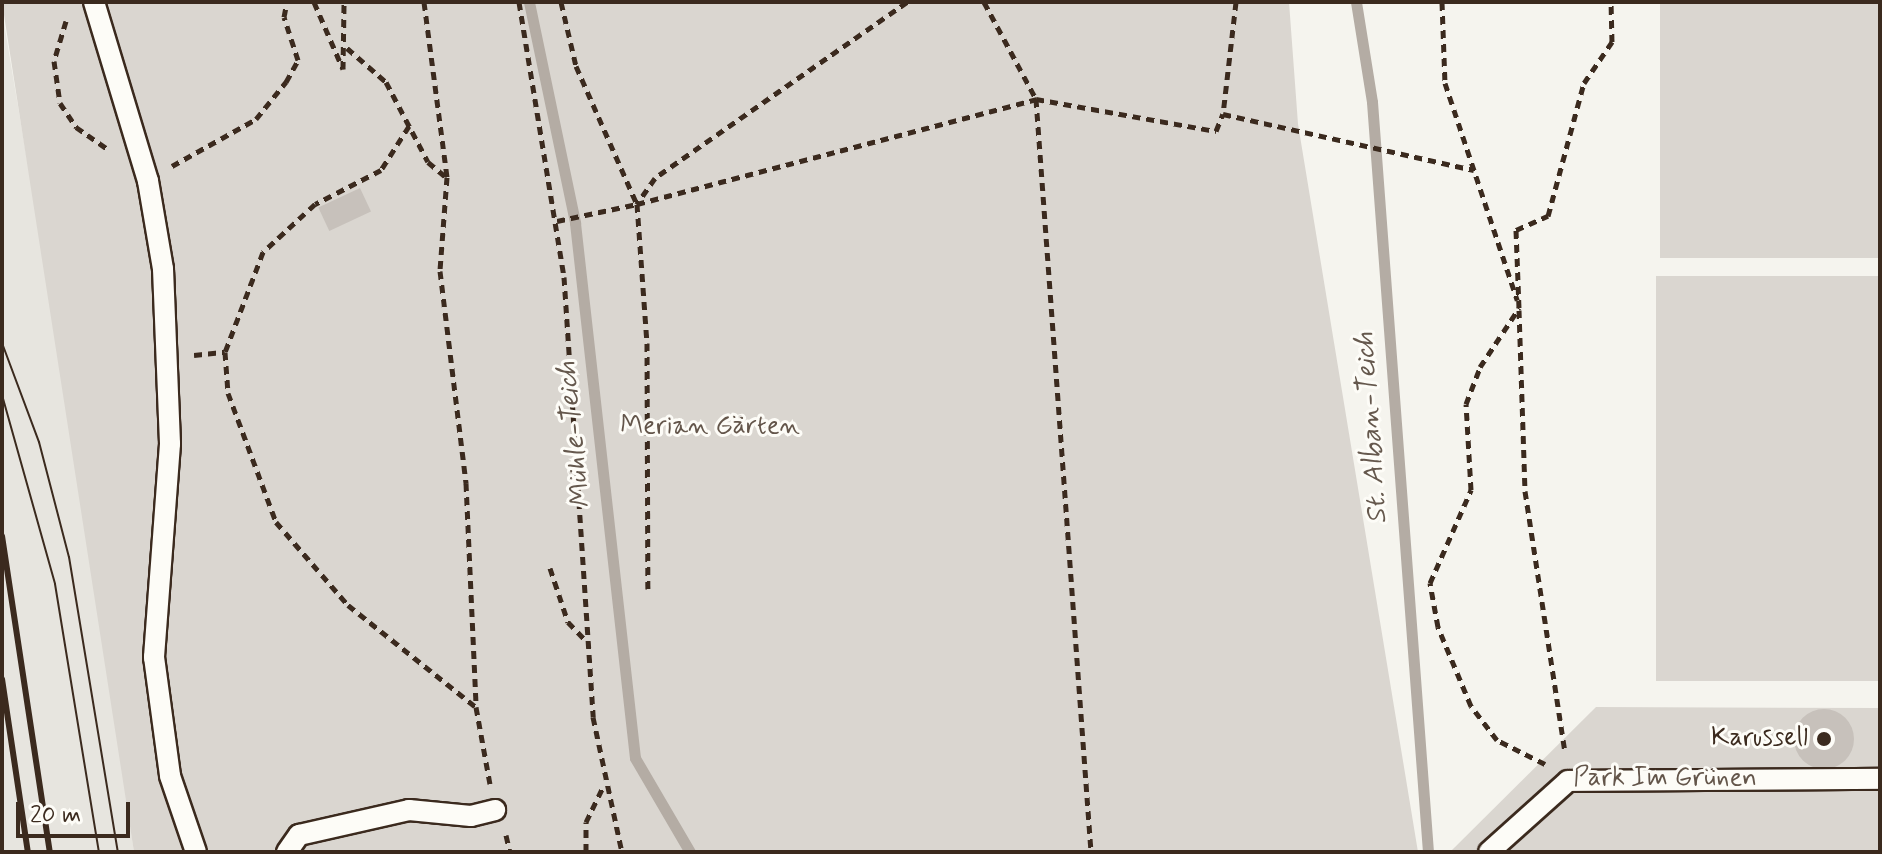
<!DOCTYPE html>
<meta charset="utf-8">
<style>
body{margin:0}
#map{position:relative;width:1882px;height:854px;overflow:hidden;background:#f5f4ee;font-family:Mynerve,sans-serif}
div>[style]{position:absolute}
.built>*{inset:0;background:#e7e5df}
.green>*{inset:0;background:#dad6d0;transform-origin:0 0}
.stream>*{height:11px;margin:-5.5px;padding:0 5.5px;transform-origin:5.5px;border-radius:5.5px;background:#b4aca4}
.building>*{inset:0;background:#c7c1bb;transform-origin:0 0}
.round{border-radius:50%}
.path>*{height:5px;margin-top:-2.5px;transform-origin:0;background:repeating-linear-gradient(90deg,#3b2a1e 0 8px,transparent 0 14px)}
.roads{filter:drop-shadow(2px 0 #3b2a1e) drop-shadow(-2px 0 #3b2a1e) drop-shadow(0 2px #3b2a1e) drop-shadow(0 -2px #3b2a1e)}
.lane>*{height:20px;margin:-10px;padding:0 10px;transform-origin:10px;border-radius:10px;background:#fdfcf7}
.tram>*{height:2px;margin:-1px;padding:0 1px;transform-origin:1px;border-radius:1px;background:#3b2a1e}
.rail>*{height:6px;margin:-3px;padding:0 3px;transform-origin:3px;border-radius:3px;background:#3b2a1e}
.dots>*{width:22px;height:22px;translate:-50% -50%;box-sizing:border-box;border:4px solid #fdfcf7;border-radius:50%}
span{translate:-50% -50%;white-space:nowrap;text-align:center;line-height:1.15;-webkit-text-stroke:6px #fdfcf7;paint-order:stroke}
.park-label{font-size:26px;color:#63554a}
.poi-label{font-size:26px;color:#3b2a1e}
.right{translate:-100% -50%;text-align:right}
.water-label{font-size:28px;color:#65584d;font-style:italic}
.frame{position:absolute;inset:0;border:4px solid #3b2a1e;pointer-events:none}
.scale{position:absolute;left:16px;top:802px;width:114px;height:36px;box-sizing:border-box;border:4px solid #3b2a1e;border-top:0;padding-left:10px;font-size:24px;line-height:28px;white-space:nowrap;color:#3b2a1e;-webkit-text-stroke:6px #fdfcf7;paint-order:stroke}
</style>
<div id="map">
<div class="built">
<div style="clip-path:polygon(2px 11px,77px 457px,134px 852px,3px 852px)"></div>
</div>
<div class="green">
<div style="clip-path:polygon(2px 2px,1289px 2px,1298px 124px,1418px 852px,134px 852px)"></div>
<div style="left:1660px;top:2px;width:220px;height:256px"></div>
<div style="left:1656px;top:276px;width:224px;height:405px"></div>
<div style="clip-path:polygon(1596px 707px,1880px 708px,1880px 852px,1450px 852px)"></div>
</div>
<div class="stream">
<div style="left:529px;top:2px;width:226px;rotate:78.2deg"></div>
<div style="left:575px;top:223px;width:538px;rotate:83.6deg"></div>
<div style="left:635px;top:758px;width:109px;rotate:59.7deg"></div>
<div style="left:1356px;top:2px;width:101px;rotate:80.9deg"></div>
<div style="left:1372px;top:102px;width:752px;rotate:85.73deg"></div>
</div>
<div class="building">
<div style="left:360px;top:188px;width:26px;height:46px;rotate:65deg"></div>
<div class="round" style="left:1794px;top:709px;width:60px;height:60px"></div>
</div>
<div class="path">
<div style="left:314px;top:2px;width:73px;rotate:66.6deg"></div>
<div style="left:343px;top:69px;width:67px;rotate:-89.1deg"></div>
<div style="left:424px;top:2px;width:177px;rotate:82.5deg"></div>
<div style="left:447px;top:177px;width:94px;rotate:94.3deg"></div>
<div style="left:440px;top:271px;width:214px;rotate:83deg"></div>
<div style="left:466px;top:483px;width:224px;rotate:87.4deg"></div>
<div style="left:476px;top:707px;width:78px;rotate:79.7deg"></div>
<div style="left:519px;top:2px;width:279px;rotate:80.7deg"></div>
<div style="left:564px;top:277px;width:441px;rotate:86.2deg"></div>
<div style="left:593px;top:717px;width:138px;rotate:77.9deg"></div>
<div style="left:561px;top:2px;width:66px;rotate:76.8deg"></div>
<div style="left:576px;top:66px;width:151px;rotate:66.2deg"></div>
<div style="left:637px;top:204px;width:139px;rotate:85.9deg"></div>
<div style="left:647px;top:343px;width:246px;rotate:89.8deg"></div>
<div style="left:907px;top:2px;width:307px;rotate:145.1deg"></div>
<div style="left:655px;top:178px;width:32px;rotate:125deg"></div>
<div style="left:637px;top:204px;width:413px;rotate:-14.7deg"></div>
<div style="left:1036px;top:99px;width:183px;rotate:10.1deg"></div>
<div style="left:1216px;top:131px;width:18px;rotate:-68deg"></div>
<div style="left:984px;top:2px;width:110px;rotate:61.8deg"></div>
<div style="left:1036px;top:99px;width:755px;rotate:85.82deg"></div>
<div style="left:1236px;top:2px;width:113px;rotate:96.6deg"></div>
<div style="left:1223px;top:114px;width:257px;rotate:12.6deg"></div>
<div style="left:1442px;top:2px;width:81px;rotate:87.9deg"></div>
<div style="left:1445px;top:83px;width:229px;rotate:71.6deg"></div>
<div style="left:66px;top:21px;width:42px;rotate:106.7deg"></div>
<div style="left:54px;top:61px;width:42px;rotate:81.9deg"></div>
<div style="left:60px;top:103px;width:29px;rotate:56deg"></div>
<div style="left:76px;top:127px;width:40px;rotate:34.9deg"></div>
<div style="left:347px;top:48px;width:52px;rotate:41.1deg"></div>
<div style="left:386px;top:82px;width:90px;rotate:62.3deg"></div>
<div style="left:428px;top:162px;width:23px;rotate:40deg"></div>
<div style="left:409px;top:126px;width:52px;rotate:122.5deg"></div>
<div style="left:381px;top:170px;width:74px;rotate:152.7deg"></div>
<div style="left:315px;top:204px;width:71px;rotate:137.3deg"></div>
<div style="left:263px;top:252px;width:107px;rotate:110.8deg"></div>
<div style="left:225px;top:352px;width:41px;rotate:85.8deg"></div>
<div style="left:228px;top:393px;width:138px;rotate:69.6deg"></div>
<div style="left:276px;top:522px;width:110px;rotate:49.1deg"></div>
<div style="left:348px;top:605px;width:164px;rotate:38.6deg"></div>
<div style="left:172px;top:166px;width:96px;rotate:-29.2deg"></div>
<div style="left:256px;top:119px;width:48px;rotate:-51deg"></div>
<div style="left:286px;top:82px;width:25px;rotate:-61deg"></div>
<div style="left:298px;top:60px;width:45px;rotate:-108deg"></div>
<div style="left:284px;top:17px;width:15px;rotate:-79deg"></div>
<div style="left:557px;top:221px;width:82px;rotate:-12deg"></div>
<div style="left:1519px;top:310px;width:181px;rotate:88.1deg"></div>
<div style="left:1525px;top:491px;width:264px;rotate:81.3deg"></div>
<div style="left:194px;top:355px;width:31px;rotate:-6deg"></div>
<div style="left:550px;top:568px;width:57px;rotate:71.6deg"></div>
<div style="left:568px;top:622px;width:28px;rotate:46deg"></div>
<div style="left:1545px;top:764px;width:54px;rotate:-153.4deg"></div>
<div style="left:1497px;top:740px;width:43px;rotate:-127.4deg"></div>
<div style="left:1471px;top:706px;width:86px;rotate:-112.7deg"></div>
<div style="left:1438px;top:627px;width:45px;rotate:-100.3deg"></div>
<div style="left:1430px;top:583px;width:102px;rotate:-66.2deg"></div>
<div style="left:1471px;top:490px;width:86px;rotate:-93.3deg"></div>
<div style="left:1466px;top:404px;width:40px;rotate:-69deg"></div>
<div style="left:1480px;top:367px;width:71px;rotate:-56.5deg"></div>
<div style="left:1519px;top:308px;width:78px;rotate:-92.2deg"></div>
<div style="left:1516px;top:230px;width:35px;rotate:-24deg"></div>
<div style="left:1548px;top:216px;width:138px;rotate:-74.9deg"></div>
<div style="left:1584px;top:83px;width:50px;rotate:-55.7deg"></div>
<div style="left:1612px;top:42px;width:40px;rotate:-91.4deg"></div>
<div style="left:506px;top:835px;width:17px;rotate:77deg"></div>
<div style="left:586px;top:852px;width:30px;rotate:-90deg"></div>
<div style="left:586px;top:822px;width:41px;rotate:-64.1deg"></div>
</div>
<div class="roads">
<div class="lane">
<div style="left:94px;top:2px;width:187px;rotate:73.2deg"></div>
<div style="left:148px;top:181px;width:89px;rotate:80.3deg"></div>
<div style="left:163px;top:269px;width:175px;rotate:87.7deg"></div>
<div style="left:170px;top:444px;width:214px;rotate:94.3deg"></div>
<div style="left:154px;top:657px;width:120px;rotate:82.3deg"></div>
<div style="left:170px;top:776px;width:80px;rotate:71.1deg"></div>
<div style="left:287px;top:852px;width:21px;rotate:-55deg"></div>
<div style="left:299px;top:835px;width:113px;rotate:-12.8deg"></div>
<div style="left:409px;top:810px;width:62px;rotate:5.5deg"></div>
<div style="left:471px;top:816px;width:25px;rotate:-14deg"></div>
<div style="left:1489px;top:852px;width:106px;rotate:-41.9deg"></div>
<div style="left:1568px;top:781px;width:312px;rotate:-0.4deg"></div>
</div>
</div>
<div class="tram">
<div style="left:2px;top:343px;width:106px;rotate:69.5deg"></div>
<div style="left:39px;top:442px;width:119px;rotate:75.4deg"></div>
<div style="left:69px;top:557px;width:299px;rotate:80.6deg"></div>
<div style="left:2px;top:395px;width:196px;rotate:74.3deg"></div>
<div style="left:55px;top:584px;width:272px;rotate:80.7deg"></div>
</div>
<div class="rail">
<div style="left:2px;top:536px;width:320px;rotate:81.4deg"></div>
<div style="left:2px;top:679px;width:175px;rotate:81.5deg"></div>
</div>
<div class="dots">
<div style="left:1824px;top:739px;background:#3b2a1e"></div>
</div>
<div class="park-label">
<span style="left:710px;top:427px">Merian Gärten</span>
<span style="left:1665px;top:779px">Park Im Grünen</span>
</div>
<div class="poi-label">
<span class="right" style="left:1808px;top:739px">Karussell</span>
</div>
<div class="water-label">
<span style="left:1372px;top:428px;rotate:-94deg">St. Alban-Teich</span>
<span style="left:575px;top:435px;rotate:-96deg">Mühle-Teich</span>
</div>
<div class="frame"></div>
<div class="scale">20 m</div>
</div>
